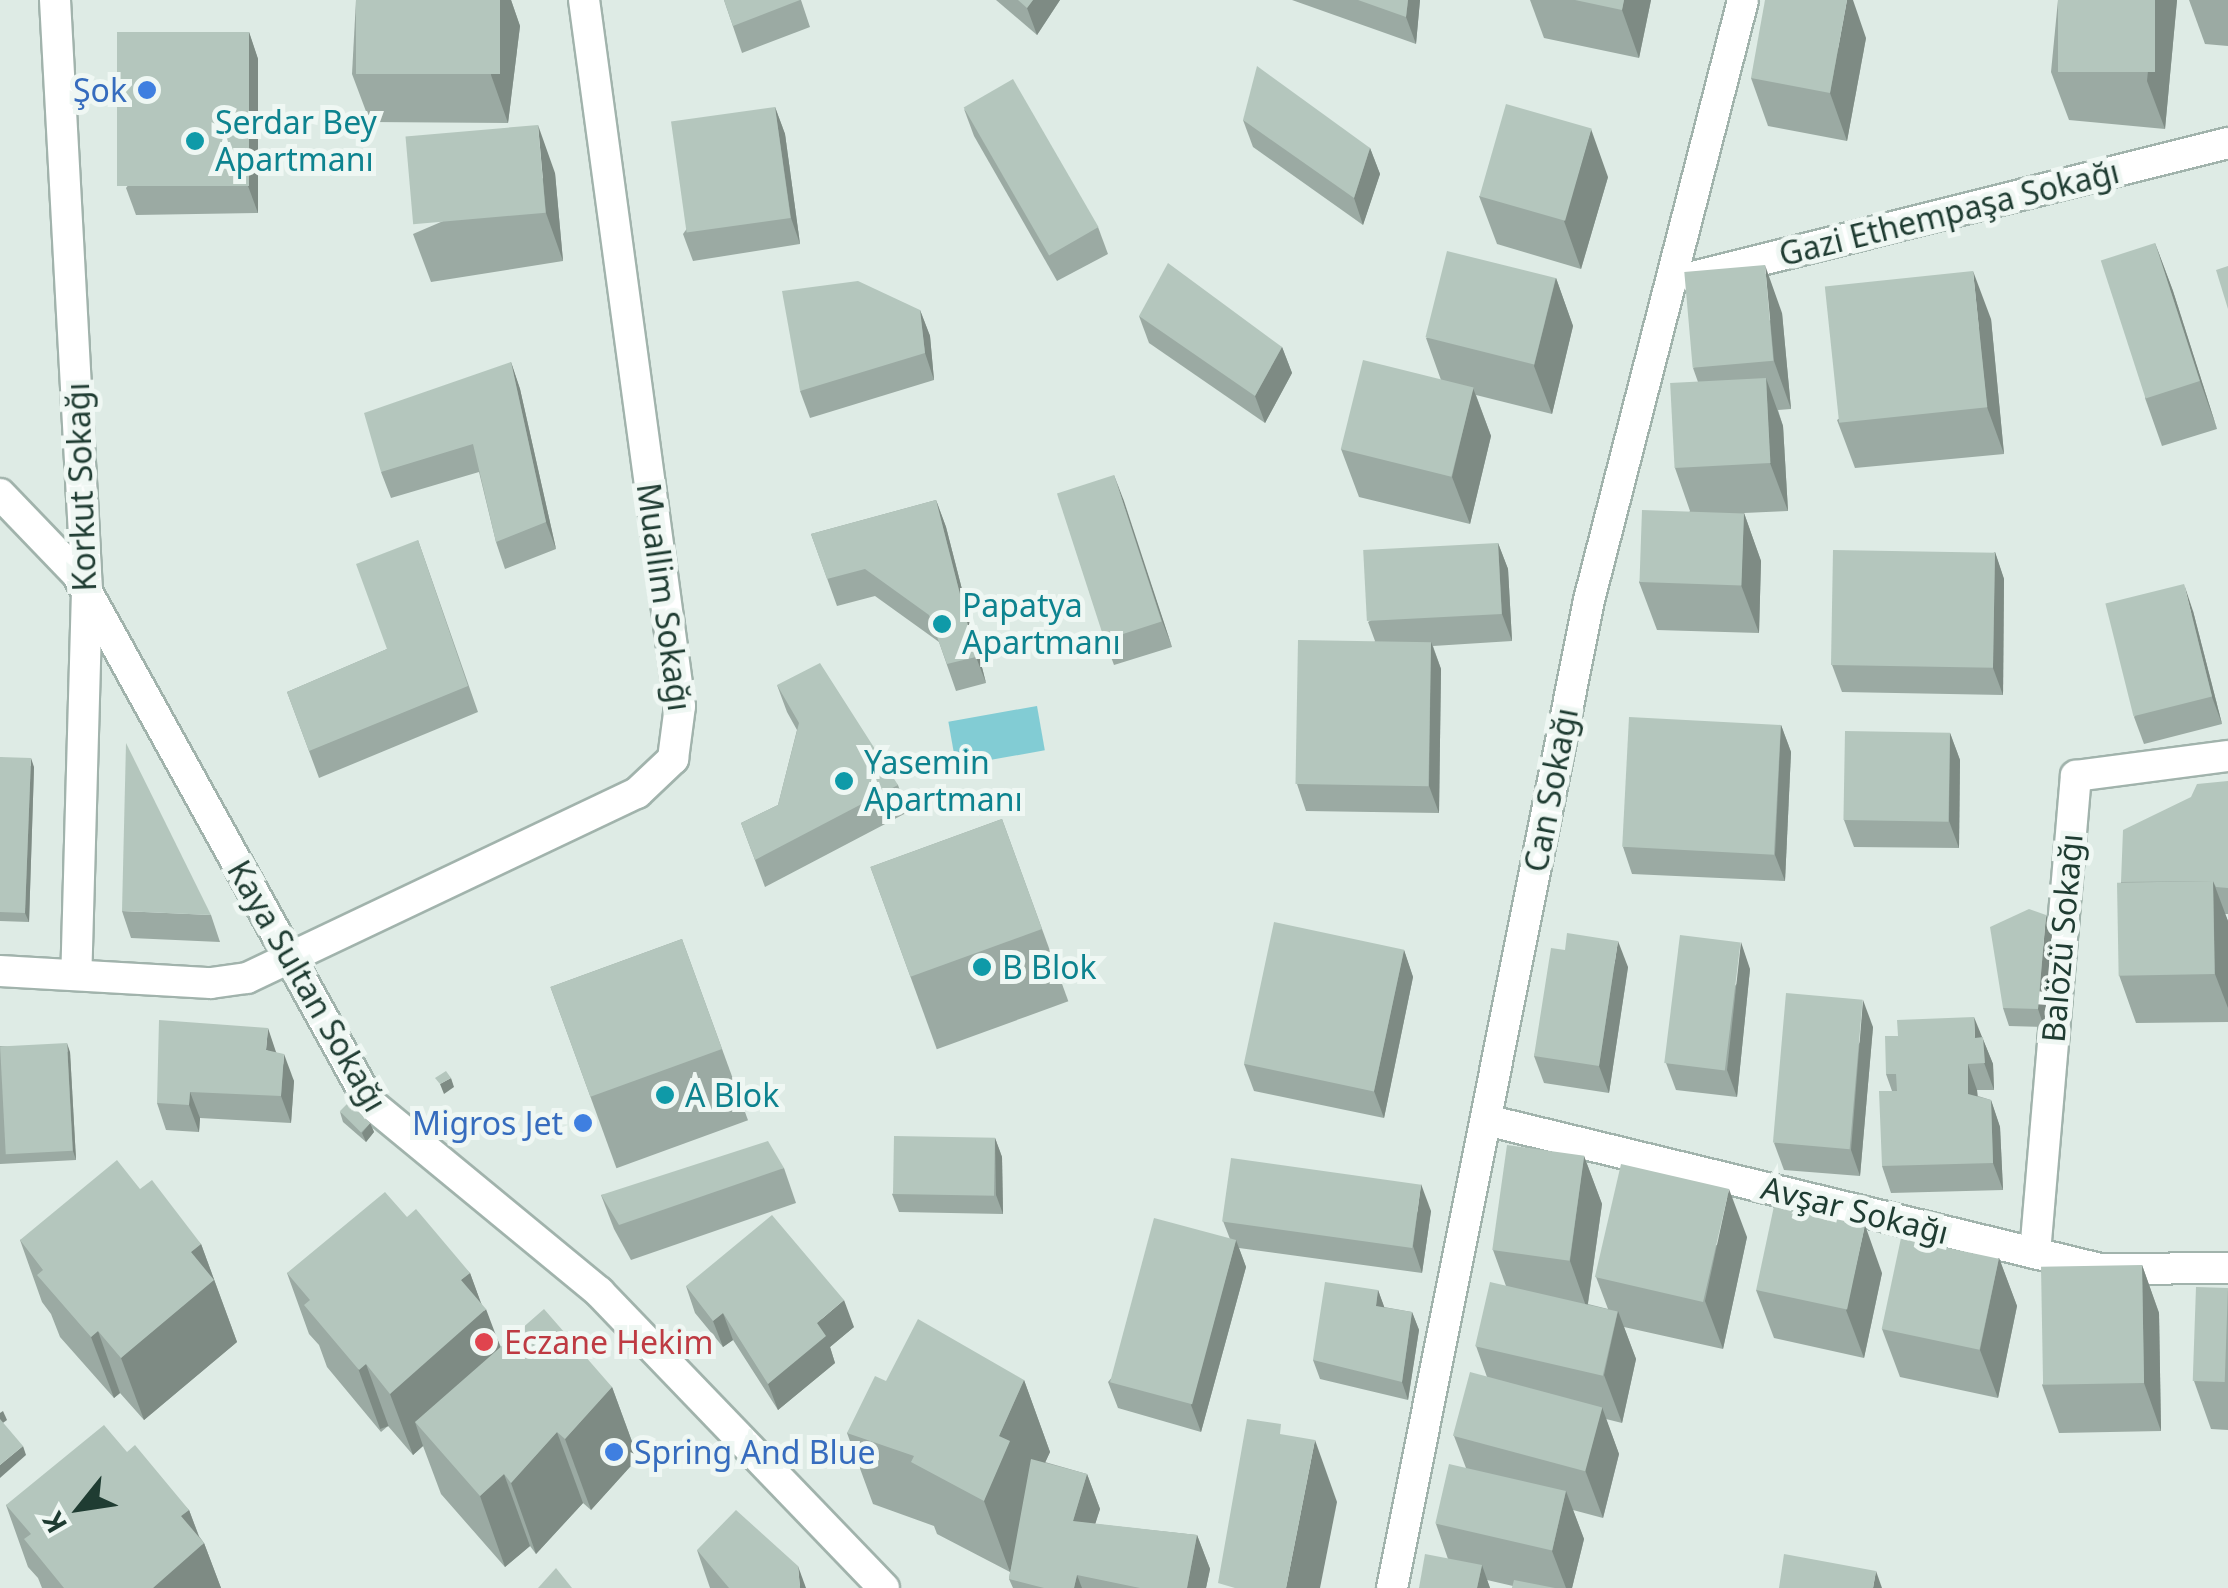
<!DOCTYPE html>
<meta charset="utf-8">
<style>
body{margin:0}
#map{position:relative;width:2228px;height:1588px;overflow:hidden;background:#deebe5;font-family:"Noto Sans",sans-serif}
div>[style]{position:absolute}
.water>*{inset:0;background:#82ccd4;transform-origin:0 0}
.roads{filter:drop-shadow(2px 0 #a1b3ac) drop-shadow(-2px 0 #a1b3ac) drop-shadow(0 2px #a1b3ac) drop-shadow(0 -2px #a1b3ac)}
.minor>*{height:30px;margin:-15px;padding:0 15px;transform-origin:15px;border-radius:15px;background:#fff}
.wall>*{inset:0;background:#9baaa3;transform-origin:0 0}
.shaded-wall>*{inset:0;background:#7e8b84;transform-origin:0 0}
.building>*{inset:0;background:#b4c6bd;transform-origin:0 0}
.dots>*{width:28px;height:28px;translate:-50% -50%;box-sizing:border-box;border:5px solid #eff7f3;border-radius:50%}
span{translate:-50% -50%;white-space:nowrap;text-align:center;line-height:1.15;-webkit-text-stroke:10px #eff7f3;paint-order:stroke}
.shop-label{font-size:32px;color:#366cbe}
.right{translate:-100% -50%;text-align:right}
.left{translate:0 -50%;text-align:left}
.culture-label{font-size:32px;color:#0d838f}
.street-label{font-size:32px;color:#1f3c32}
.health-label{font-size:32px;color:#be3a42}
.north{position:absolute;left:30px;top:1458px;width:100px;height:100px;-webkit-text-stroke:8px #eff7f3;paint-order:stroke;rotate:240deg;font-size:28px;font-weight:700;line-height:40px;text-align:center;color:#1f3c32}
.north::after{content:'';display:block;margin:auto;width:35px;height:45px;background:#1f3c32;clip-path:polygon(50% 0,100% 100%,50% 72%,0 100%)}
</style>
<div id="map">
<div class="water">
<div style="left:1037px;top:706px;width:45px;height:90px;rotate:80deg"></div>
</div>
<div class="roads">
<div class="minor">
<div style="left:55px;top:0;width:592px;rotate:86.9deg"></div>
<div style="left:87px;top:591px;width:383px;rotate:91.6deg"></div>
<div style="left:1693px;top:277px;width:552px;rotate:-14.06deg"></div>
<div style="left:0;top:494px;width:111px;rotate:46.1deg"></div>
<div style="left:77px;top:574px;width:605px;rotate:61.02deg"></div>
<div style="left:370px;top:1103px;width:297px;rotate:39.5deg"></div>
<div style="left:599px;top:1292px;width:411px;rotate:46.1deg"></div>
<div style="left:0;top:971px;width:211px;rotate:3.3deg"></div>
<div style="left:211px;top:983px;width:36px;rotate:-8deg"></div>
<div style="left:247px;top:978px;width:432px;rotate:-25.4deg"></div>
<div style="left:637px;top:793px;width:50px;rotate:-43.4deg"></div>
<div style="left:673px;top:759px;width:53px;rotate:-82.5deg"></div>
<div style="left:680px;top:706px;width:712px;rotate:-97.74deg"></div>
<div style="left:1486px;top:1120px;width:632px;rotate:13.64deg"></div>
<div style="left:2100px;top:1269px;width:128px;rotate:-0.4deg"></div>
<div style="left:2035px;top:1253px;width:479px;rotate:-85.1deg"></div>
<div style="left:2076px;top:776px;width:153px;rotate:-7.5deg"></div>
<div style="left:1392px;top:1588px;width:1007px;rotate:-78.72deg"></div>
<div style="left:1589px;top:600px;width:619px;rotate:-75.6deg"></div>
</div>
</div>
<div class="wall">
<div style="clip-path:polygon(356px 0,511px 0,520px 26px,508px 123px,370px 122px,352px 74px)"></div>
<div style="clip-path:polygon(724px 0,801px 0,810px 27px,742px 53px)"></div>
<div style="clip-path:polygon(996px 0,1060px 0,1037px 35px)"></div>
<div style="clip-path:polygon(1292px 0,1420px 0,1416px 44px)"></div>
<div style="clip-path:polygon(1530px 0,1651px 0,1639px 58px,1544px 38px)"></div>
<div style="clip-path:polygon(2058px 0,2177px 0,2165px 129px,2069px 120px,2051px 72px)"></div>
<div style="clip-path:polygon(2189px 0,2228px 0,2228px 46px,2205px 44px)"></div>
<div style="clip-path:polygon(249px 32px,258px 59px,258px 213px,136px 215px,126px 188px)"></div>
<div style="clip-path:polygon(1866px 38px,1847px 141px,1768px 126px,1751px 78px)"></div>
<div style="clip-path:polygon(775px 107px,785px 134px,800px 244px,693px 261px,683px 234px)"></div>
<div style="clip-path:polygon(964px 109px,1098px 227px,1108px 254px,1057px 281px,974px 136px)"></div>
<div style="clip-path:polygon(1243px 120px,1370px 148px,1380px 174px,1363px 225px,1253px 147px)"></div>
<div style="clip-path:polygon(555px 173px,563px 261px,431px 282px,413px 234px)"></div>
<div style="clip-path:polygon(1608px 177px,1581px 269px,1497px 244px,1479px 196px)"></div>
<div style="clip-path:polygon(2155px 243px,2173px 291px,2217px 429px,2162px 446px,2145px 398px)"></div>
<div style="clip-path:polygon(1556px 278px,1573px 326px,1552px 414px,1476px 395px,1491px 436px,1470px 524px,1359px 497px,1341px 449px,1441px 380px,1426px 338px)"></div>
<div style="clip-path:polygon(920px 310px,930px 336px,934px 380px,810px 418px,800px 391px)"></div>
<div style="clip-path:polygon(1782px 313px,1791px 409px,1778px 410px,1783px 426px,1788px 511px,1744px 513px,1761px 561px,1759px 633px,1657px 630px,1639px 582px,1690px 511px,1675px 468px,1698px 382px,1693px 368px)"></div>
<div style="clip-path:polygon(1139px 316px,1282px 347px,1292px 373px,1265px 423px,1149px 343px)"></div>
<div style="clip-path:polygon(1991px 319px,2004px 454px,1855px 468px,1837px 420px)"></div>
<div style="clip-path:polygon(511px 362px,520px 389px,556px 549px,505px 569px,496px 542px,479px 472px,391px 498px,381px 472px)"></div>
<div style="clip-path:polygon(1114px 475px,1172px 647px,1114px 665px,1104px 638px)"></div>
<div style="clip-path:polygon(936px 500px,946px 527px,986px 683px,956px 691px,939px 642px,875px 596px,837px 606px,811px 534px)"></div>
<div style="clip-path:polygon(418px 540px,478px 712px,319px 778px,287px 692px,387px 649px)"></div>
<div style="clip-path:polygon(1498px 543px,1508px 569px,1512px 641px,1433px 646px,1441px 669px,1439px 813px,1306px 811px,1297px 784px,1375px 641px,1368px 622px)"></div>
<div style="clip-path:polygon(1995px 552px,2004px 579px,2003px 695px,1842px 692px,1832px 665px)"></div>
<div style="clip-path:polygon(2193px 611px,2222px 724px,2144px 744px,2134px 717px)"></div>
<div style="clip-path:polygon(777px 685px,898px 785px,908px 812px,765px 887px,741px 823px,778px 805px,797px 730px,787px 712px)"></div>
<div style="clip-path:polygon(1781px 725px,1791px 752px,1785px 881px,1632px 874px,1623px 847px)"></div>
<div style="clip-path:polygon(1950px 733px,1960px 760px,1959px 848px,1854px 847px,1844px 820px)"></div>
<div style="clip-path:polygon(0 757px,34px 767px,29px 922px,0 921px)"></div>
<div style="clip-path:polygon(2228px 781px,2228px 914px,2225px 914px,2228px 921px,2228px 1022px,2136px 1023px,2119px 975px,2121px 882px)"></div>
<div style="left:1002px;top:819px;width:194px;height:140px;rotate:70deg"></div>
<div style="clip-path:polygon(122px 911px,211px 915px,220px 942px,131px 938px)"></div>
<div style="clip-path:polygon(2052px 933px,2044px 1027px,2009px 1026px,2003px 1008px)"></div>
<div style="left:682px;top:939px;width:193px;height:140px;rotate:70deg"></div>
<div style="clip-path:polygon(1404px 950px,1413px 977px,1384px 1118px,1254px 1091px,1244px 1064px)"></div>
<div style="clip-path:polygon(1565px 950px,1628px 967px,1609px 1093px,1544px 1083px,1534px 1056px)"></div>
<div style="clip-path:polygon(1750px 969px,1737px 1097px,1676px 1090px,1666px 1063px)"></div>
<div style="clip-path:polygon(1873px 1027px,1860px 1176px,1784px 1170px,1774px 1143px)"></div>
<div style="clip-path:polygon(1982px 1037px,1993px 1064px,1994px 1090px,1977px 1090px,1978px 1096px,1991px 1100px,2000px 1127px,2003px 1190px,1891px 1193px,1882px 1166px,1892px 1091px,1886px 1074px)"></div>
<div style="clip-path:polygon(0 1046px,70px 1052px,76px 1160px,0 1164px)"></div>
<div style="clip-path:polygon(276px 1052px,294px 1081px,291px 1123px,200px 1118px,199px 1132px,166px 1130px,157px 1103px)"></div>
<div style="clip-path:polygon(340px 1112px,370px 1123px,374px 1132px,366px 1142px,343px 1122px)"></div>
<div style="clip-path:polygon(995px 1138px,1002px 1157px,1003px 1214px,899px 1212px,892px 1194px)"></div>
<div style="clip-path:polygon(1584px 1156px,1602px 1204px,1588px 1304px,1608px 1309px,1596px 1277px,1747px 1237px,1723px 1349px,1624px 1327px,1636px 1359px,1622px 1423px,1606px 1419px,1619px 1454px,1603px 1518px,1573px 1510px,1584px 1539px,1572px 1588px,1512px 1588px,1513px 1586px,1487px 1580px,1490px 1588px,1419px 1588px,1448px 1559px,1436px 1524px,1466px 1468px,1454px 1436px,1487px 1377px,1476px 1346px,1506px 1286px,1493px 1250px)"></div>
<div style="clip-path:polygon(784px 1168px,796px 1203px,631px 1260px,614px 1229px,601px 1195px)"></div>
<div style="clip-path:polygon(140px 1189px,201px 1244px,237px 1342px,144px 1420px,120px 1393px,114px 1398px,60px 1337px,51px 1314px,42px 1302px,20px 1240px)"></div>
<div style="clip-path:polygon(1431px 1211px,1422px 1273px,1239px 1248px,1246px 1267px,1201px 1432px,1118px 1408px,1108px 1382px,1230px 1239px,1223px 1221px)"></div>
<div style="clip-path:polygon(407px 1217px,470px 1273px,480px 1301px,501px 1347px,612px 1387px,638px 1458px,591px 1510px,583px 1503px,536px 1554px,530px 1546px,505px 1567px,441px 1494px,423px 1446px,413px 1455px,388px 1426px,381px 1432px,327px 1367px,319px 1345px,309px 1334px,287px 1273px)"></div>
<div style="clip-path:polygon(1999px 1258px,2017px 1306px,1998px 1398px,1900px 1377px,1882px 1329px)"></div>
<div style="clip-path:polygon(2142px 1265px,2159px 1313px,2161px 1431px,2059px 1433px,2042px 1385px)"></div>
<div style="clip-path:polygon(1882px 1273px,1864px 1358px,1774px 1338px,1756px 1290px)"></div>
<div style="clip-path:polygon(686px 1286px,854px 1327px,830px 1347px,835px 1363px,778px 1410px,733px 1340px,723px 1347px,695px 1313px)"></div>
<div style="clip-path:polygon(2228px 1288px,2228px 1430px,2211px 1429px,2194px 1381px)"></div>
<div style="clip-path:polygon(1378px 1290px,1384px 1307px,1412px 1312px,1419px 1330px,1408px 1400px,1320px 1379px,1313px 1360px)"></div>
<div style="clip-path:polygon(1024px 1380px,1050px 1452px,1045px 1462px,1087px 1474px,1100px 1509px,1095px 1524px,1197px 1535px,1210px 1569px,1206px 1588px,1013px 1588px,1009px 1579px,1010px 1572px,937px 1534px,934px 1526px,873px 1504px,847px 1433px,886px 1381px)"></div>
<div style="clip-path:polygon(127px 1452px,189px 1510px,199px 1536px,204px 1543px,221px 1588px,42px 1588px,38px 1578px,28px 1567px,6px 1505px)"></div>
<div style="clip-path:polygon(697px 1550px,806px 1588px,710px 1588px)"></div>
</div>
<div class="shaded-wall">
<div style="clip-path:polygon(500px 0,511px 0,520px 26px,508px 123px,491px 75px)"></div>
<div style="clip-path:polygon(1033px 0,1060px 0,1037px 35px,1027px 8px)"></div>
<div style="clip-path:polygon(1408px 0,1420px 0,1416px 44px,1406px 17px)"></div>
<div style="clip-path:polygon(1624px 0,1651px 0,1639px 58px,1622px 10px)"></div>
<div style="clip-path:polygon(1847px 0,1853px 0,1866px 38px,1847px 141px,1830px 93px)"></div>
<div style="clip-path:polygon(2155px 0,2177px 0,2165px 129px,2147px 81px)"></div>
<div style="clip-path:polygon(249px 32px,258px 59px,258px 213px,248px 186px)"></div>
<div style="clip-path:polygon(775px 107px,785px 134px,800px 244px,791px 218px)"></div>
<div style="clip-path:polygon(538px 125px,555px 173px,563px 261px,546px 213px)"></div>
<div style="clip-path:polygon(1591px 129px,1608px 177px,1581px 269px,1564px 221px)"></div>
<div style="clip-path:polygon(1370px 148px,1380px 174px,1363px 225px,1354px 198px)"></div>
<div style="clip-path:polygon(2155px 243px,2173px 291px,2217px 429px,2200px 381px)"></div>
<div style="clip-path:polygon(1765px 265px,1782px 313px,1791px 409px,1774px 361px)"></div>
<div style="clip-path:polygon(1973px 271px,1991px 319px,2004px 454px,1987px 407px)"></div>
<div style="clip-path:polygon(1556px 278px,1573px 326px,1552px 414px,1534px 366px)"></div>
<div style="clip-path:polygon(920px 310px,930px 336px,934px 380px,925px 353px)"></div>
<div style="clip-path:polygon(1282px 347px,1292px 373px,1265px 423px,1255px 396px)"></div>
<div style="clip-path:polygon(511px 362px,520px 389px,556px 549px,546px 522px)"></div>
<div style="clip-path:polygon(1766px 378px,1783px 426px,1788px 511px,1770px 463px)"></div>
<div style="clip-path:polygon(1473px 388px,1491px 436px,1470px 524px,1452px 477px)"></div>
<div style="clip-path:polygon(1114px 475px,1124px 501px,1172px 647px,1162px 621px)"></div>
<div style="clip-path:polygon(936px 500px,946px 527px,986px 683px,976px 657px)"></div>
<div style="clip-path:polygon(1744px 513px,1761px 561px,1759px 633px,1741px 585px)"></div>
<div style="clip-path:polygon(1498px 543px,1508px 569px,1512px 641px,1502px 614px)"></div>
<div style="clip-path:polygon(1995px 552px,2004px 579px,2003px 695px,1993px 668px)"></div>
<div style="clip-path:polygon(2184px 584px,2193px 611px,2222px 724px,2212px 697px)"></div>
<div style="clip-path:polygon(1431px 642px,1441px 669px,1439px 813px,1429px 786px)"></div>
<div style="clip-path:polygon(1781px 725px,1791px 752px,1785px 881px,1775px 855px)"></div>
<div style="clip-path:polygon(1950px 733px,1960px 760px,1959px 848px,1949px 821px)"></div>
<div style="clip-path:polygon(31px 758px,34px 767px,29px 922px,25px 913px)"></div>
<div style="clip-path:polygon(2213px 881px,2228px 921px,2228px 1008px,2215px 974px)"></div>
<div style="clip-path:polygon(2046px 915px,2052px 933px,2044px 1027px,2038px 1009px)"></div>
<div style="clip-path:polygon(1618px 941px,1628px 967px,1609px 1093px,1599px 1066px)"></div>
<div style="clip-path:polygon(1741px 942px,1750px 969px,1737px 1097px,1727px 1070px)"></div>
<div style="clip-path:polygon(1404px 950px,1413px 977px,1384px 1118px,1374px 1091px)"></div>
<div style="clip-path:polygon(1863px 1000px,1873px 1027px,1860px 1176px,1851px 1150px)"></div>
<div style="clip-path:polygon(1974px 1017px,1993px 1064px,1994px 1090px,1975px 1038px)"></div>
<div style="clip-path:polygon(268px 1028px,277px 1055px,266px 1050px)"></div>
<div style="clip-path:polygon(67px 1043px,70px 1052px,76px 1160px,73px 1151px)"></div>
<div style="clip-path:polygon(284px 1054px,294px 1081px,291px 1123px,281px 1096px)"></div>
<div style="clip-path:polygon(1968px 1064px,1977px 1090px,1978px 1121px,1968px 1094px)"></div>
<div style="clip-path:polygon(451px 1078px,454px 1087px,444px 1094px,440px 1084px)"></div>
<div style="clip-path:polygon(190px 1092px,200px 1118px,199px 1132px,189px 1105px)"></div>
<div style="clip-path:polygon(1991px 1100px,2000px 1127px,2003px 1190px,1993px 1163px)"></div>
<div style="clip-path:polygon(370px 1123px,374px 1132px,366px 1142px,362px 1133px)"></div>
<div style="clip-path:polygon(995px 1138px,1002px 1157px,1003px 1214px,996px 1195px)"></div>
<div style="clip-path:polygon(1584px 1156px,1602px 1204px,1587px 1309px,1570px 1261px)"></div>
<div style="clip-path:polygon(1421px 1184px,1431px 1211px,1422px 1273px,1413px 1246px)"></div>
<div style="clip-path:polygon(1729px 1189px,1747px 1237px,1723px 1349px,1705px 1301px)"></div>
<div style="clip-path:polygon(1865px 1225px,1882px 1273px,1864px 1358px,1846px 1310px)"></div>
<div style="clip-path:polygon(1236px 1240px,1246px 1267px,1201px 1432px,1191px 1405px)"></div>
<div style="clip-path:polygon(201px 1244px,237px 1342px,144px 1420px,121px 1358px,191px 1252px)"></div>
<div style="clip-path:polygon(1999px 1258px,2017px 1306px,1998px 1398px,1980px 1350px)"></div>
<div style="clip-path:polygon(2142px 1265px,2159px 1313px,2161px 1431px,2144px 1383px)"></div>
<div style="clip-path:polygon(470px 1273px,484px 1311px,486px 1309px,509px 1370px,415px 1422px,423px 1446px,413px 1455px,390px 1394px,461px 1280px)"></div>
<div style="clip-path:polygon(1378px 1290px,1385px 1309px,1376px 1306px)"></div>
<div style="clip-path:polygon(844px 1300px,854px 1327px,830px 1347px,835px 1363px,778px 1410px,768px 1384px,817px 1323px)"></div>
<div style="clip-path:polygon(1618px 1311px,1636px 1359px,1622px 1423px,1604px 1375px)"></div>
<div style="clip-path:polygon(1412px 1312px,1419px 1330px,1408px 1400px,1402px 1382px)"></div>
<div style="clip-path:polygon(723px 1313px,733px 1340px,723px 1347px,713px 1321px)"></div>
<div style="clip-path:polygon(98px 1331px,120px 1393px,114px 1398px,91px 1337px)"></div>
<div style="left:366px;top:1364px;width:66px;height:9px;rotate:70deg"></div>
<div style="clip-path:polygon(1024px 1380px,1050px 1452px,1030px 1496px,1010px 1572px,984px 1501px,999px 1436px)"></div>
<div style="clip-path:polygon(612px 1387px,638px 1458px,591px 1510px,565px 1439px)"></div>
<div style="clip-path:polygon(1602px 1407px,1619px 1454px,1603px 1518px,1585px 1470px)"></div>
<div style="clip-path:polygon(3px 1411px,7px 1420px,0 1425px,0 1413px)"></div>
<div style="clip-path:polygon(557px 1432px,583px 1503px,536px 1554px,511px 1483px)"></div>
<div style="clip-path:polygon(1315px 1440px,1337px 1502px,1320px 1588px,1286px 1588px)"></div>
<div style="clip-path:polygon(23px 1446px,26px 1455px,0 1478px,0 1465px)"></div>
<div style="clip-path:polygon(504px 1474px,530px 1546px,505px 1567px,480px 1496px)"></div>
<div style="clip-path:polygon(1087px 1474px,1100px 1509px,1085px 1556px,1073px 1521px)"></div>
<div style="clip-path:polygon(1566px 1491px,1584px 1539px,1572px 1588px,1566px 1588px,1552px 1551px)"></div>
<div style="clip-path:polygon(189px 1510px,202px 1545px,204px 1543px,221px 1588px,153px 1588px,181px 1516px)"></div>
<div style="clip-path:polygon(1197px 1535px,1210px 1569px,1206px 1588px,1187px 1588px)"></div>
<div style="clip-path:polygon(1482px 1565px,1490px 1588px,1477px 1588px)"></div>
<div style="clip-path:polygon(798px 1566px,806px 1588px,800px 1588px)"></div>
<div style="clip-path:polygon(1876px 1571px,1882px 1588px,1873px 1588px)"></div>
<div style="clip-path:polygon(1077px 1575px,1082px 1588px,1074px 1588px)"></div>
</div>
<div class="building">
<div style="left:356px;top:0;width:144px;height:74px"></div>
<div style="clip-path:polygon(724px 0,800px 0,733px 26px)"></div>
<div style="clip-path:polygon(1018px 0,1033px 0,1027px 8px)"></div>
<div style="clip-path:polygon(1358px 0,1408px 0,1406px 17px)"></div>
<div style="clip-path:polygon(1575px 0,1624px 0,1622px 10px)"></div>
<div style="clip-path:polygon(1765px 0,1847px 0,1830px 93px,1751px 78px)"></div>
<div style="left:2058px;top:0;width:97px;height:72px"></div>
<div style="left:249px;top:32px;width:154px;height:132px;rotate:90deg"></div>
<div style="clip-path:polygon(1257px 66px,1370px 148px,1354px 198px,1243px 120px)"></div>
<div style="left:1013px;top:79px;width:171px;height:57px;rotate:60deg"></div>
<div style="left:1506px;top:104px;width:89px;height:96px;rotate:16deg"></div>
<div style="left:775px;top:107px;width:112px;height:105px;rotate:82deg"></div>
<div style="left:538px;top:125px;width:88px;height:133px;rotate:85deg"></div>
<div style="left:2155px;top:243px;width:145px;height:57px;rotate:72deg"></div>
<div style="left:1447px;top:251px;width:112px;height:89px;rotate:14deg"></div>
<div style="clip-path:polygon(1168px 263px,1282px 347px,1255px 396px,1139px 316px)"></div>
<div style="left:1765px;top:265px;width:96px;height:81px;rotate:85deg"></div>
<div style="clip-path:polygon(2228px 266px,2228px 309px,2216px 270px)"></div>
<div style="left:1973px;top:271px;width:137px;height:149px;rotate:84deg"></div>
<div style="clip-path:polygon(858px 281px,920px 310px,925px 353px,800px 391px,782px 291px)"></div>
<div style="left:1363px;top:360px;width:114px;height:92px;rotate:14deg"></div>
<div style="clip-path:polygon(511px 362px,546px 522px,496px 542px,473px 444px,381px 472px,364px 413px)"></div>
<div style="left:1766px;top:378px;width:85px;height:96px;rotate:87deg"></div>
<div style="left:1114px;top:475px;width:154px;height:60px;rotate:72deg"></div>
<div style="clip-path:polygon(936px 500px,976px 657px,947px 664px,929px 615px,865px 569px,827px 579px,811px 534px)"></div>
<div style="left:1642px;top:510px;width:102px;height:72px;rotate:2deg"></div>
<div style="clip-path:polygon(418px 540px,468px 686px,309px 751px,287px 692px,387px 649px,356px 564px)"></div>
<div style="left:1498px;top:543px;width:71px;height:135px;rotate:87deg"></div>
<div style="left:1833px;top:550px;width:162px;height:115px;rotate:1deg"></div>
<div style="left:2184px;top:584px;width:116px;height:81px;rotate:76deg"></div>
<div style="left:1298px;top:640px;width:133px;height:144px;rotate:1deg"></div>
<div style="clip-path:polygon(820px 663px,898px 785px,755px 860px,741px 823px,778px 805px,799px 723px,777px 685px)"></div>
<div style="left:1629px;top:717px;width:152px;height:130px;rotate:3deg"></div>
<div style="left:1845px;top:731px;width:105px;height:89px;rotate:1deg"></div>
<div style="clip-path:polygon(126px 743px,211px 915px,122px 911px)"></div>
<div style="clip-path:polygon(0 757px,31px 758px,25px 913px,0 912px)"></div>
<div style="clip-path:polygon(2228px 781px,2228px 888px,2216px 887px,2213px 881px,2121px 882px,2123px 830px,2191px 797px,2197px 784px)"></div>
<div style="left:1002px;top:819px;width:117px;height:140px;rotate:70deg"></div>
<div style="left:2213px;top:881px;width:93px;height:96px;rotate:89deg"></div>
<div style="clip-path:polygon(2029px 909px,2046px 915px,2038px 1009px,2003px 1008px,1990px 927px)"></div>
<div style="left:1274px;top:922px;width:133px;height:145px;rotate:12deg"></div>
<div style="clip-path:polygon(1567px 933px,1618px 941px,1599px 1066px,1534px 1056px,1551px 948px,1565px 950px)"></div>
<div style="left:1680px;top:935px;width:61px;height:129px;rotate:7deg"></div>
<div style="left:682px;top:939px;width:117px;height:140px;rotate:70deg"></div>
<div style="left:1786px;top:993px;width:77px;height:150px;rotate:5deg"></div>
<div style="clip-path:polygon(1974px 1017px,1975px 1038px,1983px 1037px,1985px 1063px,1968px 1064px,1968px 1094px,1991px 1100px,1993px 1163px,1882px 1166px,1879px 1091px,1897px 1091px,1896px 1074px,1886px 1074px,1885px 1036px,1898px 1036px,1897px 1020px)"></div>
<div style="clip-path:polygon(159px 1020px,268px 1028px,266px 1050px,284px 1054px,281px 1096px,190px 1092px,189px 1105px,157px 1103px)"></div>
<div style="left:67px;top:1043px;width:108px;height:67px;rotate:87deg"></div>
<div style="clip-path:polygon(446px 1071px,451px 1078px,440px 1084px,435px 1078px)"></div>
<div style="left:349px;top:1102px;width:30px;height:13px;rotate:45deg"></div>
<div style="left:894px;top:1136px;width:101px;height:58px;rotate:1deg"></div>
<div style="clip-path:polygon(768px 1141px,784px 1168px,619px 1225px,601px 1195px)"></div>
<div style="left:1507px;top:1145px;width:78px;height:106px;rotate:8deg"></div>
<div style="left:1231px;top:1158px;width:192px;height:64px;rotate:8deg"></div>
<div style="clip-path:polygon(117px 1160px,140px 1189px,152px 1180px,201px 1244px,191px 1252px,214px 1280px,121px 1358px,98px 1331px,91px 1337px,37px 1275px,43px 1270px,20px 1240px)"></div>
<div style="left:1621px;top:1164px;width:111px;height:116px;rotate:13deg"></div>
<div style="clip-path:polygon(385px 1192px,407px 1217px,416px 1209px,470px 1273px,461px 1280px,486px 1309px,390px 1394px,366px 1364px,359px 1370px,304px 1305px,310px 1300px,287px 1273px)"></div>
<div style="left:1774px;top:1206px;width:93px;height:86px;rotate:12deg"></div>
<div style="clip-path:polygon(772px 1215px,844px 1300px,817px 1323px,826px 1336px,768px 1384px,723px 1313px,713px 1321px,686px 1286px)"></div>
<div style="left:1154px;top:1218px;width:85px;height:170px;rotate:15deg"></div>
<div style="left:1901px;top:1238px;width:100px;height:93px;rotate:12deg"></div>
<div style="left:2142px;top:1265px;width:118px;height:101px;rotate:89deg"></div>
<div style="clip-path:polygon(1325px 1282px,1378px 1290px,1376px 1306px,1412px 1312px,1402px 1382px,1313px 1360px)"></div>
<div style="left:1490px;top:1282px;width:131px;height:66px;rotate:13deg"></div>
<div style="left:2196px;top:1287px;width:32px;height:94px;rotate:2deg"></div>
<div style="clip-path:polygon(544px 1309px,612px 1387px,565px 1439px,557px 1432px,511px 1483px,504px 1474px,480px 1496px,415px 1422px)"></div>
<div style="clip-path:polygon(918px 1319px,1024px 1380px,999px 1436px,1010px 1441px,984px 1501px,911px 1462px,914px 1456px,847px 1433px,875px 1376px,886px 1381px)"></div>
<div style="left:1470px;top:1372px;width:137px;height:66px;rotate:15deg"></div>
<div style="clip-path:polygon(0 1419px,23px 1446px,0 1465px)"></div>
<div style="clip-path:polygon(1247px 1419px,1281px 1424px,1280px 1434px,1315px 1440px,1286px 1588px,1235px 1588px,1218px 1583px)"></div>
<div style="clip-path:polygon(104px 1425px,127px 1452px,135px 1445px,189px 1510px,181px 1516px,204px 1543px,153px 1588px,64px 1588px,24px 1539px,31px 1534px,6px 1505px)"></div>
<div style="clip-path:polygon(1031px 1459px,1087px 1474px,1073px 1521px,1197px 1535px,1187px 1588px,1140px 1588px,1077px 1575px,1074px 1588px,1044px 1588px,1009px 1579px)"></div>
<div style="left:1449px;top:1464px;width:120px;height:61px;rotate:13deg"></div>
<div style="clip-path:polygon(736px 1510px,798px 1566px,800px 1588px,729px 1588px,697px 1550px)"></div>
<div style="clip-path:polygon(1425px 1554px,1482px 1565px,1477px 1588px,1419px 1588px)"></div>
<div style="clip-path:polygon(1784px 1554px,1876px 1571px,1873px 1588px,1779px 1588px)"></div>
<div style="clip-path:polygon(556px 1568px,572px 1588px,538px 1588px)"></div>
<div style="clip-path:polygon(1514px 1580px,1555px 1588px,1512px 1588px)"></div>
</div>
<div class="dots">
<div style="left:147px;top:90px;background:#3f7fe0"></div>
<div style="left:195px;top:141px;background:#0f9aa8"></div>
<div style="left:942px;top:624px;background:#0f9aa8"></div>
<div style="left:844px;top:781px;background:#0f9aa8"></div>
<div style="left:982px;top:967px;background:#0f9aa8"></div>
<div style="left:665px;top:1095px;background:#0f9aa8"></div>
<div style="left:583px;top:1123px;background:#3f7fe0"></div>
<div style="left:484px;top:1342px;background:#e0444e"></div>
<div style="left:614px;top:1452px;background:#3f7fe0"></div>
</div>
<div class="shop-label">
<span class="right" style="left:127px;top:90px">Şok</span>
<span class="right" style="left:563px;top:1123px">Migros Jet</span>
<span class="left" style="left:634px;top:1452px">Spring And Blue</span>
</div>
<div class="culture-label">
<span class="left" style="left:215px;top:141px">Serdar Bey<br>Apartmanı</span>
<span class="left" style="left:962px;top:624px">Papatya<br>Apartmanı</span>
<span class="left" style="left:864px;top:781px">Yasemin<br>Apartmanı</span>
<span class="left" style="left:1002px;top:967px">B Blok</span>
<span class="left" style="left:685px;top:1095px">A Blok</span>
</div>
<div class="street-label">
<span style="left:1949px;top:213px;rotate:-14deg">Gazi Ethempaşa Sokağı</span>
<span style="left:81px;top:487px;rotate:-92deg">Korkut Sokağı</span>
<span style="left:664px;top:597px;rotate:82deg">Muallim Sokağı</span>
<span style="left:1551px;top:790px;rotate:-79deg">Can Sokağı</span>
<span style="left:2062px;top:938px;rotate:-85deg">Balözü Sokağı</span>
<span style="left:307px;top:986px;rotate:60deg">Kaya Sultan Sokağı</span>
<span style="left:1855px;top:1210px;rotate:14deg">Avşar Sokağı</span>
</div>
<div class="health-label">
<span class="left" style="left:504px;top:1342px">Eczane Hekim</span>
</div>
<div class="north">K</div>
</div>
